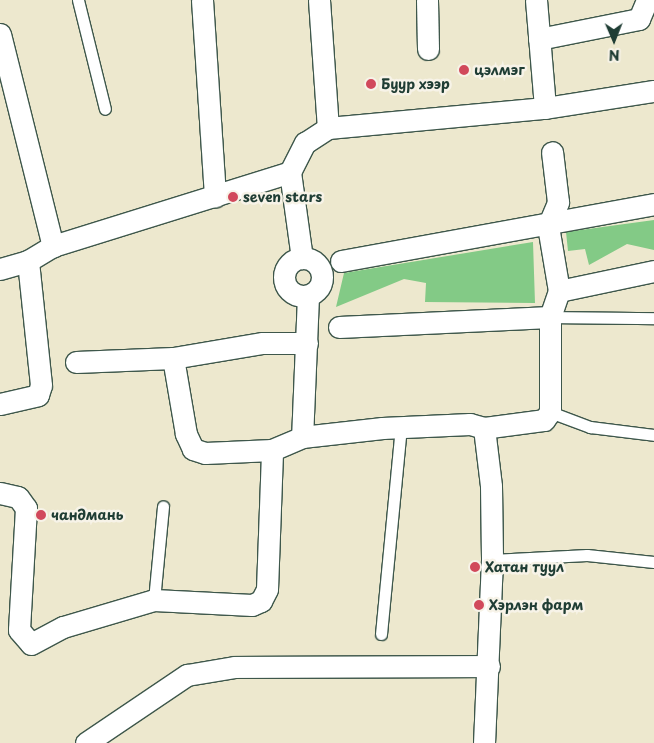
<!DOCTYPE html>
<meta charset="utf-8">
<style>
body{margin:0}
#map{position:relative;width:654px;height:743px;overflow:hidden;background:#ede8ce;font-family:"Playpen Sans",sans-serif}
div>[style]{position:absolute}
.green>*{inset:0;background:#83ca86}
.roads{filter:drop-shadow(1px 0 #3e574b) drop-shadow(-1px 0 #3e574b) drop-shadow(0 1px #3e574b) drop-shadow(0 -1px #3e574b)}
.lane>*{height:11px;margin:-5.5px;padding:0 5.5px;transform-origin:5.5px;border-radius:5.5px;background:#fff}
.street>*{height:21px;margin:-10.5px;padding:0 10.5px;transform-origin:10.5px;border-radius:10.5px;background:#fff}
.street>.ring{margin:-10.5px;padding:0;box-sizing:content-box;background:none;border:21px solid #fff;border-radius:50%}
.dots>*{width:14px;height:14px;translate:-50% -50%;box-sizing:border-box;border:2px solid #f7f3e8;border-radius:50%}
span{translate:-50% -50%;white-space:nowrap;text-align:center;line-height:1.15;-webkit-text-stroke:5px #f7f3e8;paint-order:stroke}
.poi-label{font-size:14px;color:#1f3d34;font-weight:700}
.left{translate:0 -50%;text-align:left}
.north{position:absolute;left:589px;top:15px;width:50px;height:50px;-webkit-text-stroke:4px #f7f3e8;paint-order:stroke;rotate:179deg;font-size:14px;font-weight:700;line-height:20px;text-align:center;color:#1f3d34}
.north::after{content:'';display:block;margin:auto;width:18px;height:22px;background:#1f3d34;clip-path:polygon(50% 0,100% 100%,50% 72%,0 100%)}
</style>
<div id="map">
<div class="green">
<div style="clip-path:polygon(654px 220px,654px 250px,627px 244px,589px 265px,585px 249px,568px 251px,566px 232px)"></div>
<div style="clip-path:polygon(533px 242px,535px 303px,425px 302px,426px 283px,404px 279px,336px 307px,344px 273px)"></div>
</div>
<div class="roads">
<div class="lane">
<div style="left:78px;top:0;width:112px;rotate:76.1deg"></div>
<div style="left:550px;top:317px;width:104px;rotate:0.6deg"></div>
<div style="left:550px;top:412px;width:43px;rotate:20.6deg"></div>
<div style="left:590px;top:427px;width:64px;rotate:7.1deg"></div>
<div style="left:492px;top:560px;width:95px;rotate:-3deg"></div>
<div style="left:587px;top:555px;width:67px;rotate:6deg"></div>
<div style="left:154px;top:600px;width:94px;rotate:-84.5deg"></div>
<div style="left:381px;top:634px;width:207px;rotate:-84.5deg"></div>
</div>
<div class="street">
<div style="left:202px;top:0;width:197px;rotate:86.2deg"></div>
<div style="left:319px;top:0;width:128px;rotate:86deg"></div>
<div style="left:427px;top:0;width:49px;rotate:88.8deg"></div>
<div style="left:536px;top:0;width:108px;rotate:85.2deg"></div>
<div style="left:0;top:34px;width:219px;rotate:76deg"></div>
<div style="left:539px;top:39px;width:102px;rotate:-11.3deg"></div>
<div style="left:639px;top:19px;width:21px;rotate:-67deg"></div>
<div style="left:290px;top:172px;width:33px;rotate:-63deg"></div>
<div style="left:305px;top:143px;width:27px;rotate:-33deg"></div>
<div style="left:328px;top:128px;width:218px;rotate:-5.3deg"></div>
<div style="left:545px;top:108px;width:110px;rotate:-8.9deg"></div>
<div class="ring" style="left:284px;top:258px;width:17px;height:17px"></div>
<div style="left:341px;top:261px;width:318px;rotate:-10.3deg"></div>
<div style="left:0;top:269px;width:29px;rotate:-16deg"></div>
<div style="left:28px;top:261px;width:29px;rotate:-31deg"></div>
<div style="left:53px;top:246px;width:248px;rotate:-17.3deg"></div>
<div style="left:290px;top:172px;width:87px;rotate:82.1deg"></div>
<div style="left:559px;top:291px;width:97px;rotate:-11.9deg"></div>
<div style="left:308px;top:296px;width:141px;rotate:92.4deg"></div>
<div style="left:302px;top:437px;width:81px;rotate:-6.4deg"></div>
<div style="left:382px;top:428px;width:88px;rotate:-2.6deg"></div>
<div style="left:470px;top:424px;width:15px;rotate:16deg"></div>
<div style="left:484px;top:428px;width:58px;rotate:83.1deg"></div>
<div style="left:491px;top:486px;width:74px;rotate:89.2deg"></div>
<div style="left:492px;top:560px;width:183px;rotate:92.5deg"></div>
<div style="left:550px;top:317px;width:28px;rotate:-71deg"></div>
<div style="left:559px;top:291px;width:66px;rotate:-99.6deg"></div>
<div style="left:548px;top:226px;width:26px;rotate:-67deg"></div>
<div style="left:558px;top:202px;width:50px;rotate:-96.8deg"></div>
<div style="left:339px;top:327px;width:211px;rotate:-2.7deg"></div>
<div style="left:550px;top:317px;width:95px;rotate:90deg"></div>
<div style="left:550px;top:412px;width:10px;rotate:127deg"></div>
<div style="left:544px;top:420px;width:61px;rotate:172.4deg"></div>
<div style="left:76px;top:362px;width:97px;rotate:-2.4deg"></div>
<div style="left:0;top:404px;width:39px;rotate:-13deg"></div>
<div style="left:38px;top:395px;width:10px;rotate:-73deg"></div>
<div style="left:41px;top:385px;width:125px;rotate:-96deg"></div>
<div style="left:272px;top:450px;width:67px;rotate:177.4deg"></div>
<div style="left:205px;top:453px;width:13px;rotate:-162deg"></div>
<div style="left:193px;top:449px;width:17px;rotate:-115deg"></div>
<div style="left:186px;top:434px;width:77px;rotate:-99.7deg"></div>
<div style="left:173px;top:358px;width:91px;rotate:-9.5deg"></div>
<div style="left:263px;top:343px;width:44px"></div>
<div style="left:0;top:493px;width:18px;rotate:13deg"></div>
<div style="left:18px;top:497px;width:14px;rotate:54deg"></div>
<div style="left:26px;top:508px;width:122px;rotate:93.3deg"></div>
<div style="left:19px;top:630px;width:18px;rotate:49deg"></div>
<div style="left:31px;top:644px;width:36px;rotate:-28deg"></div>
<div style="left:63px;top:627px;width:95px;rotate:-16.5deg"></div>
<div style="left:154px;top:600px;width:98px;rotate:2.9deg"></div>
<div style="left:252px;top:605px;width:10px;rotate:-24deg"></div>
<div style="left:261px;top:601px;width:13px;rotate:-63deg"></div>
<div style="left:267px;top:589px;width:139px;rotate:-87.9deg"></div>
<div style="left:272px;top:450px;width:33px;rotate:-23deg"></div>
<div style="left:86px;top:743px;width:122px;rotate:-34deg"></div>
<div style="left:187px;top:675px;width:49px;rotate:-9.5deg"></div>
<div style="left:235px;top:667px;width:254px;rotate:-0.2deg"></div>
</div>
</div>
<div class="dots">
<div style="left:464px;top:70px;background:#d1495b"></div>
<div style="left:371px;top:84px;background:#d1495b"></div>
<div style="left:233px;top:197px;background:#d1495b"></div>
<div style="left:41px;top:515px;background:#d1495b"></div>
<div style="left:475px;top:567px;background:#d1495b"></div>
<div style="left:479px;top:605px;background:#d1495b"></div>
</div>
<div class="poi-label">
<span class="left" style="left:474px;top:70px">цэлмэг</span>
<span class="left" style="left:381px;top:84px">Буур хээр</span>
<span class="left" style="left:243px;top:197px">seven stars</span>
<span class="left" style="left:51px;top:515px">чандмань</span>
<span class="left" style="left:485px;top:567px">Хатан туул</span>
<span class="left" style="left:489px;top:605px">Хэрлэн фарм</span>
</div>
<div class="north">N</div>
</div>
